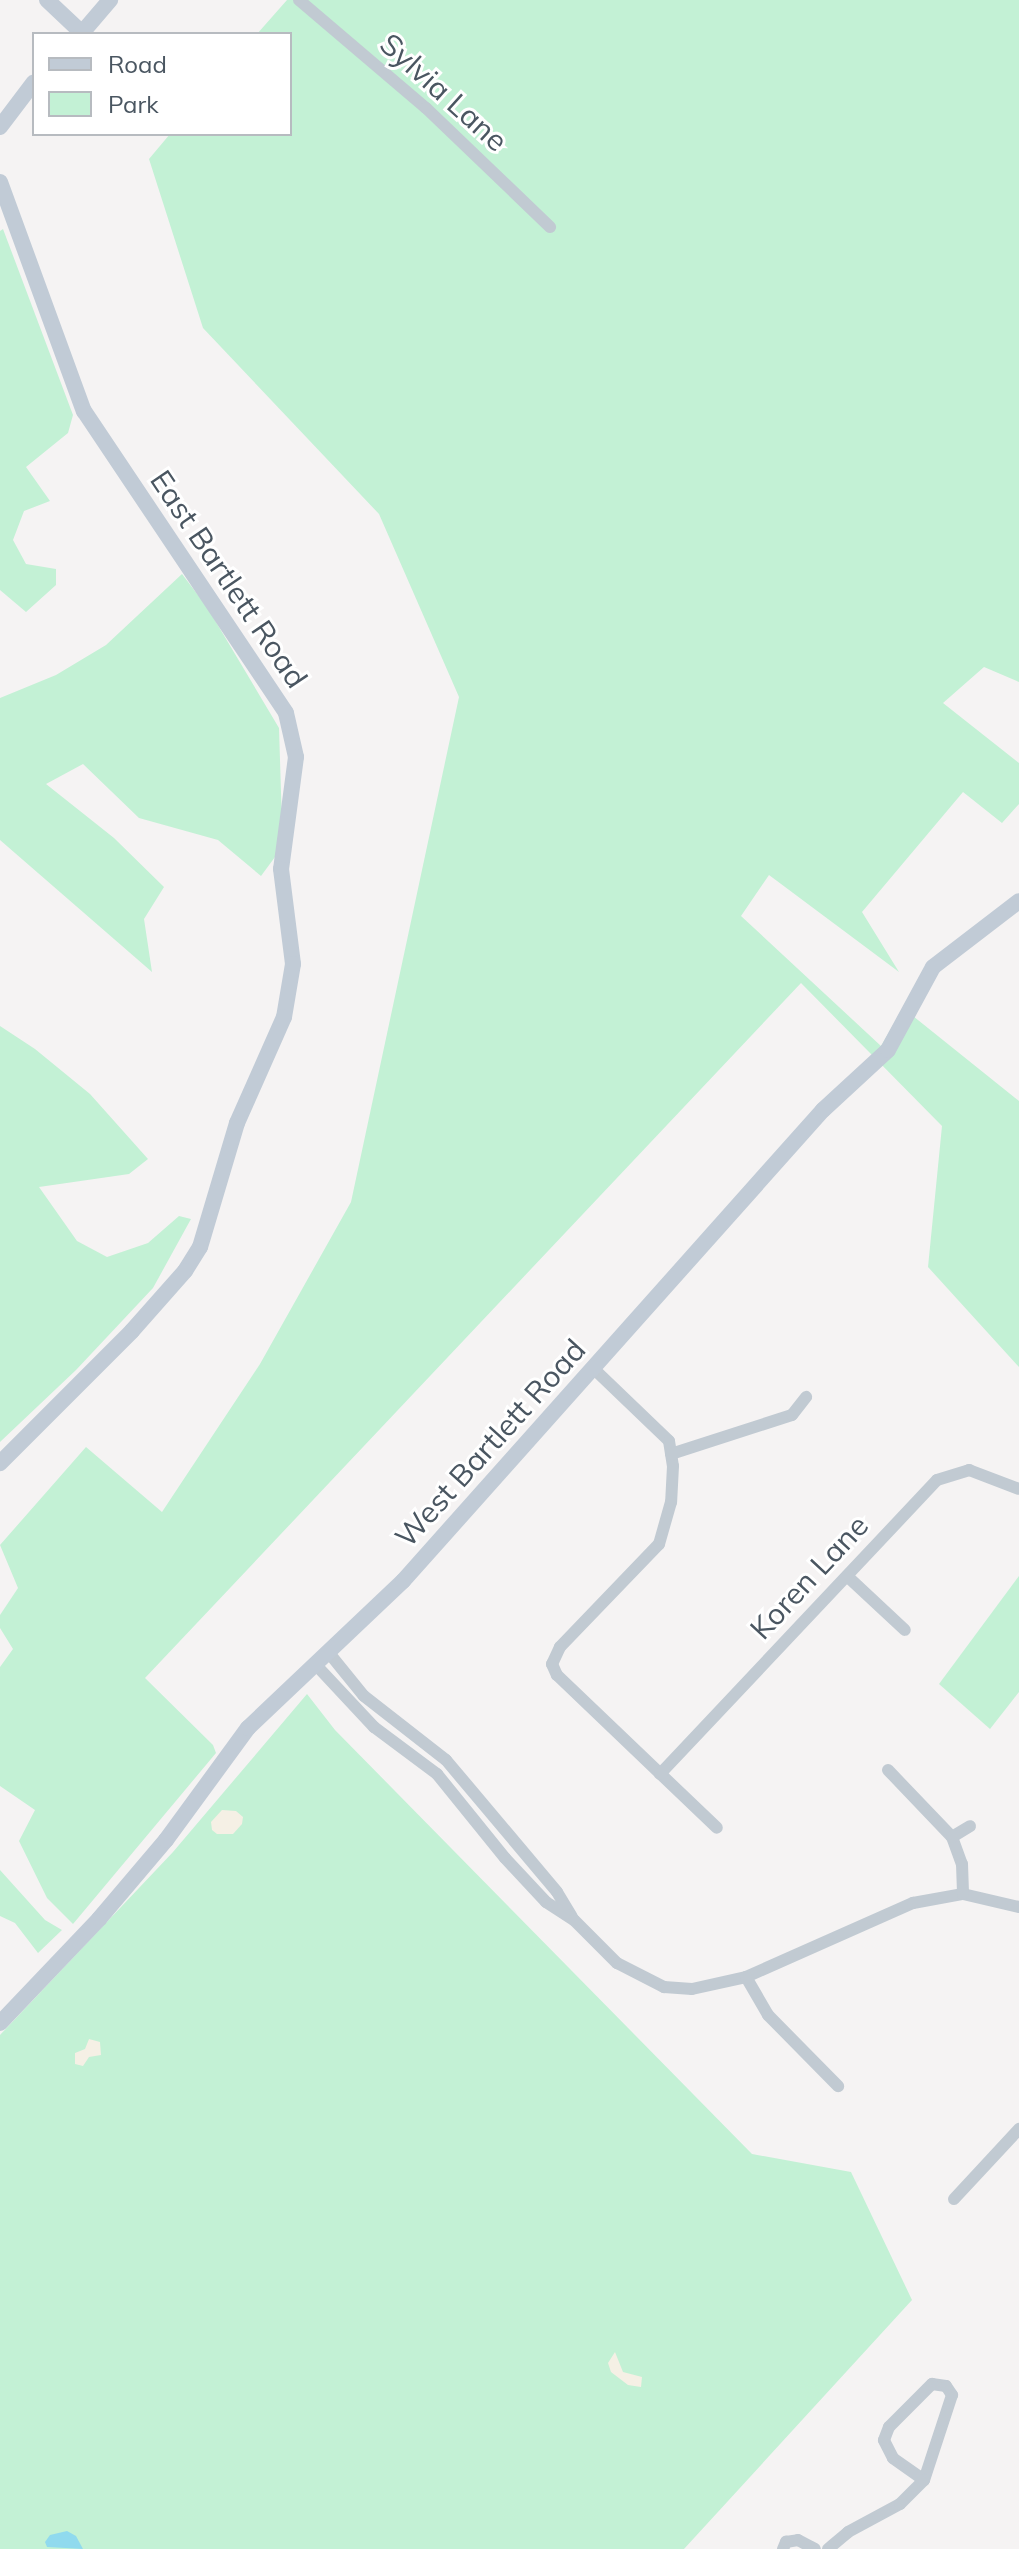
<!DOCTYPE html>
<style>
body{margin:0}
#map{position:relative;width:1019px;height:2549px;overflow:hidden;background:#f5f3f3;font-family:Mulish,sans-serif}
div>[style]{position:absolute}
.green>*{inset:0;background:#c3f1d5}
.sand>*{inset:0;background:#f5f0e5}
.water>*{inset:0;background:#90daee}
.street>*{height:12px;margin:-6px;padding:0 6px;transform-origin:6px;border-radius:6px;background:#c1cad2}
.secondary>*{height:16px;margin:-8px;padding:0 8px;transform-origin:8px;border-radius:8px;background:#c1cbd6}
span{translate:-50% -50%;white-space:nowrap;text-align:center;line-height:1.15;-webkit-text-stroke:6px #fff;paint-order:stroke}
.street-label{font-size:30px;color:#4a5661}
.legend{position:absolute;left:32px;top:32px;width:260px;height:104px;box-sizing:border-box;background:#fff;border:2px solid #b7bbc0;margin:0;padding:10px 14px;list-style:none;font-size:24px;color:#4a5661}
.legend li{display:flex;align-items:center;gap:16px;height:40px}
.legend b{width:40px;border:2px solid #b7bbc0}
</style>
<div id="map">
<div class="green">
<div style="clip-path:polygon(287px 0,1019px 0,1019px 682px,984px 667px,943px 703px,1019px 763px,1019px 804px,1002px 823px,963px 792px,862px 912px,899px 972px,769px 875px,741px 916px,881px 1046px,903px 1008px,1019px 1101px,1019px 1367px,928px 1267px,942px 1126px,801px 983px,145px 1678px,213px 1745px,216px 1753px,73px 1924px,47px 1898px,19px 1841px,35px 1810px,0 1786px,0 1667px,13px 1649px,0 1628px,0 1615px,18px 1588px,0 1545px,86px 1447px,162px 1512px,260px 1364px,351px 1202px,459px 697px,379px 514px,203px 328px,149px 159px,170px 134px,290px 134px,290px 34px,257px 34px)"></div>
<div style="clip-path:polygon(3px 229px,73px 415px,68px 433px,26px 467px,50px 501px,24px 511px,13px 540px,26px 564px,56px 569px,56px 585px,26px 612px,0 590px,0 231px)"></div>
<div style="clip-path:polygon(182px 574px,207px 607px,279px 728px,282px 824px,275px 857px,261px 876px,218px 840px,139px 818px,83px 764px,46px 784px,114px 838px,164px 887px,144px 919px,152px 972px,0 840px,0 698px,56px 675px,106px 645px)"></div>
<div style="clip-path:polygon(0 1026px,35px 1049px,90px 1094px,148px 1159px,129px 1174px,39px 1187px,77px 1241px,107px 1257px,148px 1243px,179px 1216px,191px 1219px,153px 1288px,76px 1370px,0 1442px)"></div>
<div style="clip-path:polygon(1019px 1576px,1019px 1692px,990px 1729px,939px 1684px)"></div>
<div style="clip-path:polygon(307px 1694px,335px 1730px,752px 2154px,851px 2172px,912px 2300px,684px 2549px,0 2549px,0 2035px,173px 1852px)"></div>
<div style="clip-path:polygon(0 1870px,45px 1920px,62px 1930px,38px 1953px,15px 1923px,0 1916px)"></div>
</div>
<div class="sand">
<div style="clip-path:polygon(222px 1810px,236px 1811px,243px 1817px,242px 1824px,233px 1834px,217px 1834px,212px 1830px,211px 1822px)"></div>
<div style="clip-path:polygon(89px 2039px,100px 2042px,101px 2055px,89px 2057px,83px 2066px,75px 2064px,75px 2053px,85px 2049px)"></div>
<div style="clip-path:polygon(615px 2352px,623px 2372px,642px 2377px,641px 2387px,628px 2385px,611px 2372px,608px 2363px)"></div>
</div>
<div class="water">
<div style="clip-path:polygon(67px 2531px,76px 2536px,83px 2549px,47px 2547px,45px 2542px,50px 2535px)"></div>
</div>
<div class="street">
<div style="left:299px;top:0;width:167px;rotate:40.4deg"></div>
<div style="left:426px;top:108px;width:172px;rotate:43.8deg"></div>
<div style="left:594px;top:1369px;width:104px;rotate:43.8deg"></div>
<div style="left:669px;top:1441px;width:25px;rotate:81deg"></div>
<div style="left:673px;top:1466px;width:36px;rotate:93deg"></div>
<div style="left:671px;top:1502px;width:44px;rotate:105.9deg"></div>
<div style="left:659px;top:1544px;width:143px;rotate:133.9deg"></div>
<div style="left:560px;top:1647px;width:19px;rotate:115deg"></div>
<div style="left:552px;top:1664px;width:12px;rotate:66deg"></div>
<div style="left:557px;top:1675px;width:221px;rotate:43.7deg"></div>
<div style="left:671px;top:1454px;width:127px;rotate:-17.9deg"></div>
<div style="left:792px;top:1415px;width:23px;rotate:-52deg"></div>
<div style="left:847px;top:1576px;width:79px;rotate:43deg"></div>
<div style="left:329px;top:1653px;width:55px;rotate:50.9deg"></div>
<div style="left:364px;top:1696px;width:104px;rotate:38deg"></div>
<div style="left:446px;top:1760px;width:172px;rotate:49.9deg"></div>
<div style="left:557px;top:1892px;width:29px;rotate:59deg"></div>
<div style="left:316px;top:1665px;width:85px;rotate:46.9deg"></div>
<div style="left:374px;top:1727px;width:79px;rotate:36.7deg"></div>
<div style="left:437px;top:1774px;width:108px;rotate:51deg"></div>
<div style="left:505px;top:1858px;width:60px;rotate:47deg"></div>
<div style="left:546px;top:1902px;width:33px;rotate:33deg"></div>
<div style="left:574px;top:1920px;width:61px;rotate:45deg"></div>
<div style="left:617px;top:1963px;width:53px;rotate:27.1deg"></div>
<div style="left:664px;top:1987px;width:28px;rotate:4deg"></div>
<div style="left:692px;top:1989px;width:55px;rotate:-12.5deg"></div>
<div style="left:746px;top:1977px;width:183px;rotate:-23.9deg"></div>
<div style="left:913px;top:1903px;width:51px;rotate:-10.2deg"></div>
<div style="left:963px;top:1894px;width:57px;rotate:13.1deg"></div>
<div style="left:888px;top:1770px;width:93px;rotate:46.3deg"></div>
<div style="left:952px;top:1837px;width:29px;rotate:70deg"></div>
<div style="left:962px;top:1864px;width:30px;rotate:88deg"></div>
<div style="left:660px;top:1774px;width:404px;rotate:-46.7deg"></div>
<div style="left:937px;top:1480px;width:34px;rotate:-17deg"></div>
<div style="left:969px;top:1470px;width:53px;rotate:20.8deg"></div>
<div style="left:952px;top:1837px;width:21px;rotate:-31deg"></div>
<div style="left:746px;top:1977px;width:44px;rotate:59.9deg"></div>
<div style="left:768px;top:2015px;width:100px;rotate:45.4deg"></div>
<div style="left:954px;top:2199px;width:96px;rotate:-47.1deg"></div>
<div style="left:932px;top:2384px;width:14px;rotate:8deg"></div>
<div style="left:946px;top:2386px;width:11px;rotate:56deg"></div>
<div style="left:952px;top:2395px;width:89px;rotate:108.2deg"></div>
<div style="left:924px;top:2480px;width:38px;rotate:-145deg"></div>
<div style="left:893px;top:2458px;width:20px;rotate:-117deg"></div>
<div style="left:884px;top:2440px;width:14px;rotate:-69deg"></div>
<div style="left:889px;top:2427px;width:61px;rotate:-45deg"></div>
<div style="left:783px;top:2549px;width:8px;rotate:-67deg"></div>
<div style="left:786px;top:2542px;width:12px;rotate:-9deg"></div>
<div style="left:798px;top:2540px;width:19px;rotate:28deg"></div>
<div style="left:828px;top:2549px;width:26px;rotate:-40deg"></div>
<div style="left:848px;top:2532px;width:59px;rotate:-28.3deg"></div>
<div style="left:900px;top:2504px;width:34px;rotate:-45deg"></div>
</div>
<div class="secondary">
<div style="left:47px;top:0;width:48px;rotate:43.3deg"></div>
<div style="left:81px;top:34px;width:45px;rotate:-49.5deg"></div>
<div style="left:0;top:127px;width:56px;rotate:-52.9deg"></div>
<div style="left:0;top:182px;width:244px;rotate:69.9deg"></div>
<div style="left:84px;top:411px;width:363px;rotate:56.2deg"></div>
<div style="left:286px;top:713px;width:45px;rotate:77.2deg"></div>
<div style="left:296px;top:757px;width:113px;rotate:97.6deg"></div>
<div style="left:281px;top:869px;width:96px;rotate:82.8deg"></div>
<div style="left:293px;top:964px;width:54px;rotate:99.6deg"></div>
<div style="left:284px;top:1017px;width:116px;rotate:113.9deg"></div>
<div style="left:237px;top:1123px;width:129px;rotate:106.6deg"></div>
<div style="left:200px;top:1247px;width:28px;rotate:122deg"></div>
<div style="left:185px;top:1271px;width:80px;rotate:131.5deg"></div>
<div style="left:132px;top:1331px;width:187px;rotate:135deg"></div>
<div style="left:0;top:2023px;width:144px;rotate:-46.4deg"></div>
<div style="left:99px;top:1919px;width:104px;rotate:-49.7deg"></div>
<div style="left:166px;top:1840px;width:139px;rotate:-53.8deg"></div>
<div style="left:248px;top:1728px;width:214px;rotate:-43.5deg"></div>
<div style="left:403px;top:1581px;width:631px;rotate:-48.28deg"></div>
<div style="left:823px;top:1110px;width:88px;rotate:-42.7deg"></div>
<div style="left:888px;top:1050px;width:94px;rotate:-61.5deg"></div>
<div style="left:933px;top:967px;width:108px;rotate:-37.5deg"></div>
</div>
<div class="street-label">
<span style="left:444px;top:92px;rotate:42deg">Sylvia Lane</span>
<span style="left:229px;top:579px;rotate:56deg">East Bartlett Road</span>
<span style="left:490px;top:1443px;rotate:-48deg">West Bartlett Road</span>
<span style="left:809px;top:1577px;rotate:-47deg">Koren Lane</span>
</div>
<ul class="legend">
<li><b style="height:10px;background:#c1cbd6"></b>Road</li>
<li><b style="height:22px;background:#c3f1d5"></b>Park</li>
</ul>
</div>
